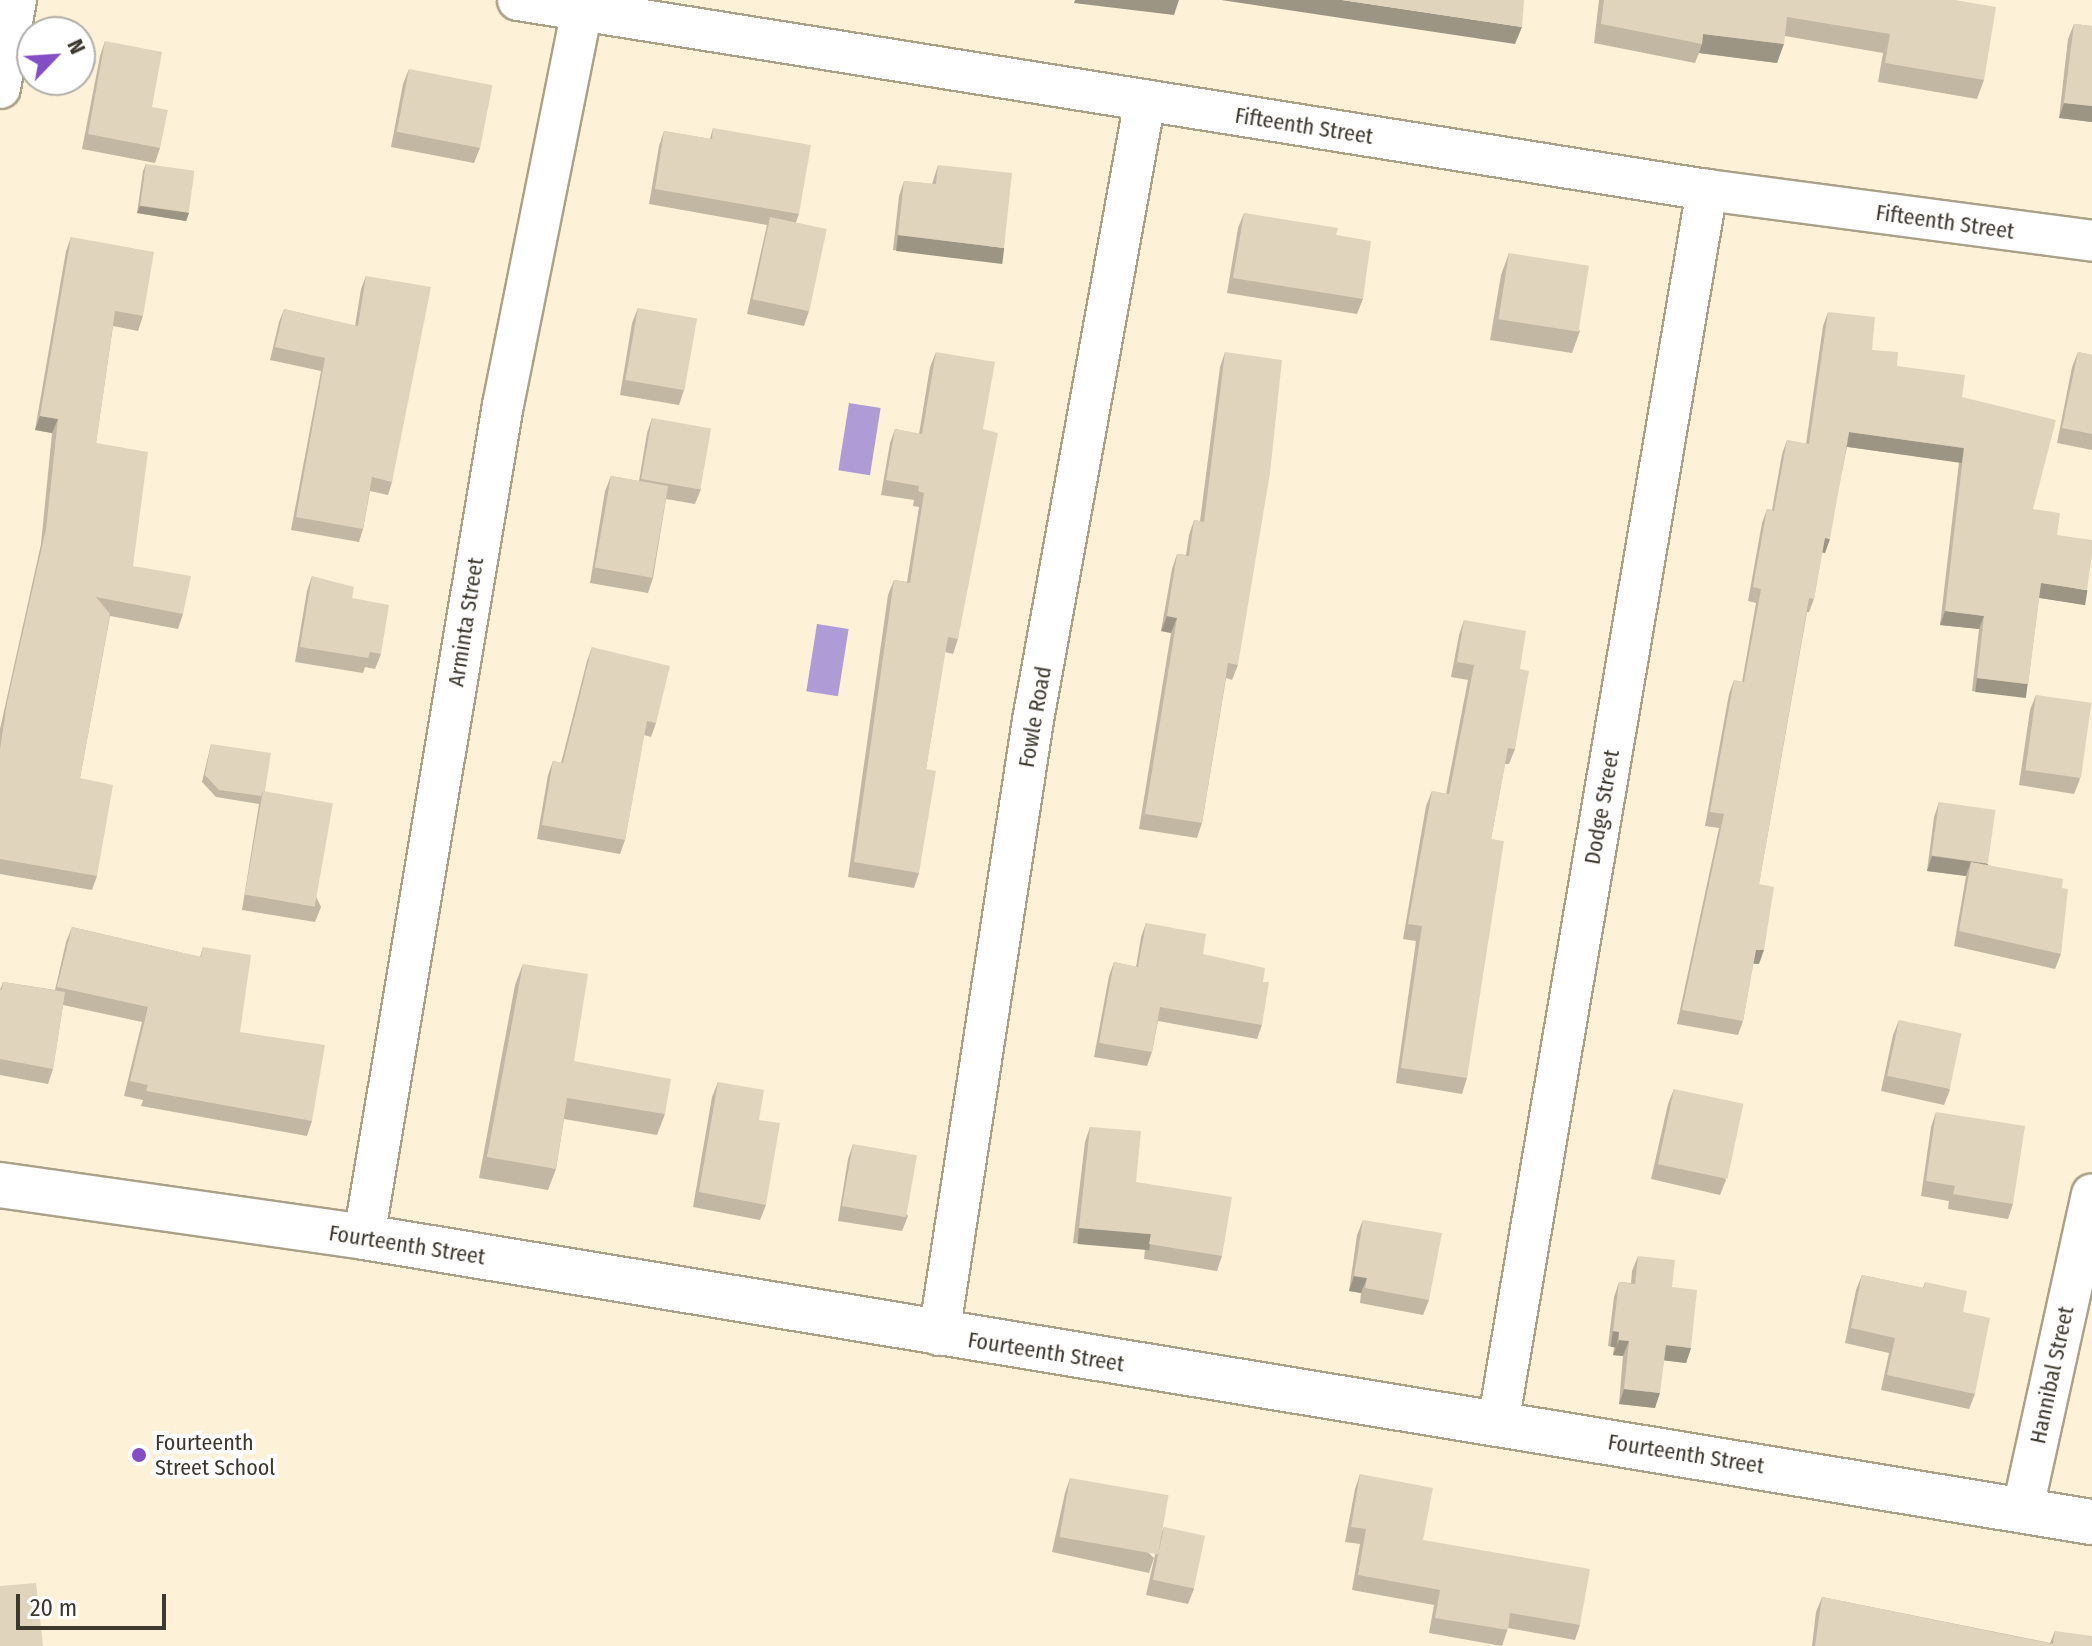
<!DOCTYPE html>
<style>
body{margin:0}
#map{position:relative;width:2092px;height:1646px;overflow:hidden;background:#fdf1d8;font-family:"Fira Sans Condensed",sans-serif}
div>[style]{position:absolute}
.water>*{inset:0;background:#af9bd5;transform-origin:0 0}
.roads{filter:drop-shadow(2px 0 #aba189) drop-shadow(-2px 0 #aba189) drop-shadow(0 2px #aba189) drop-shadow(0 -2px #aba189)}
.minor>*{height:40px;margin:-20px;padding:0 20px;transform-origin:20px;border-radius:20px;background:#fff}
.tertiary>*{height:44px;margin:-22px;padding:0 22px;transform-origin:22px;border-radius:22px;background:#fff}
.wall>*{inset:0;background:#c1b7a2}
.shaded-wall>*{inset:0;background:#9d9584;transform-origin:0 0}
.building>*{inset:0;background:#e0d5bc;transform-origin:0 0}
.dots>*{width:22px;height:22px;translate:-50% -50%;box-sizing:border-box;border:4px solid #fff;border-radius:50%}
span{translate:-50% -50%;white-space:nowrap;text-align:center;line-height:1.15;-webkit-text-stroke:8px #fff;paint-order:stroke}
.street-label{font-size:22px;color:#3d382e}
.poi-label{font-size:22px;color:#3d382e}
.left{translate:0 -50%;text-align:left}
.north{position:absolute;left:16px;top:16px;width:80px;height:80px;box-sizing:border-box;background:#fff;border:2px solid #b1afab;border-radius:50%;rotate:65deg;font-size:22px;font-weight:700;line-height:32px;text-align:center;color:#3d382e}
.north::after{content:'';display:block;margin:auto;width:28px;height:36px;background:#814ec6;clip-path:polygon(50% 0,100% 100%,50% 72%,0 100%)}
.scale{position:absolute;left:16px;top:1594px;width:150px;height:36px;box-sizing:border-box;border:4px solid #3d382e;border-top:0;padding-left:10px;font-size:24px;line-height:28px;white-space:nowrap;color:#3d382e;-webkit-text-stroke:6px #fff;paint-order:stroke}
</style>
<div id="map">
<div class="water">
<div style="left:849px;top:403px;width:32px;height:68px;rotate:9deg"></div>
<div style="left:817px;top:624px;width:32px;height:68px;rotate:9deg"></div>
</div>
<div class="roads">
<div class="minor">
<div style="left:518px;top:0;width:1204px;rotate:9.08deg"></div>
<div style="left:1707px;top:190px;width:388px;rotate:7.5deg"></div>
<div style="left:0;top:88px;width:89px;rotate:-79.7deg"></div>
<div style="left:364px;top:1237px;width:844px;rotate:-80.52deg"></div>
<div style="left:503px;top:405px;width:403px;rotate:-78.7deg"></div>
<div style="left:939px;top:1335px;width:622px;rotate:-81.31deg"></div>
<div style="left:1033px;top:720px;width:630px;rotate:-79.76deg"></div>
<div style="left:1498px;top:1424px;width:1252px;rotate:-80.39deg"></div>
<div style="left:2023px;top:1508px;width:321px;rotate:-77.6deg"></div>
</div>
<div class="tertiary">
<div style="left:0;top:1185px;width:368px;rotate:8.1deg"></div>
<div style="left:364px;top:1237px;width:1751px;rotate:9.37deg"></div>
</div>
</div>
<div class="wall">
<div style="clip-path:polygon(1599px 0,1955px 0,1984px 80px,1977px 99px,1878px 82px,1883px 53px,1785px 36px,1777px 63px,1699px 53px,1695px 63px,1594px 43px)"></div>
<div style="clip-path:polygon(2074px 24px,2092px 26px,2092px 122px,2059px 118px,2068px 39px)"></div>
<div style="clip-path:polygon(105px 41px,152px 107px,160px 148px,155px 163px,82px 149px,100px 56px)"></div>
<div style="clip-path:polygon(409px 69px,480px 148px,474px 163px,391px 147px,403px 84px)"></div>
<div style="clip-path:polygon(713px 128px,799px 214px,796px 222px,809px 311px,804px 326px,747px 314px,767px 225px,649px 204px,659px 146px,664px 131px,710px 139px)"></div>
<div style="clip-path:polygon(146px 164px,189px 213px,186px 221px,137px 213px,143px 171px)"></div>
<div style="clip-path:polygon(938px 165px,998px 263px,893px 250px,899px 196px,904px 181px,932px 184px)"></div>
<div style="clip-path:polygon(1244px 213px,1336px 235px,1363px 299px,1357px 314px,1227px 293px,1238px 228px)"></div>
<div style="clip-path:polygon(71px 237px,143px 316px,138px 331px,113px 326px,96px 443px,133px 566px,183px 614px,178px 629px,110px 616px,80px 778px,97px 876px,92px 890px,0 874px,0 729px,41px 544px,52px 433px,35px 430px,66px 251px)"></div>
<div style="clip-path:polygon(1509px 253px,1580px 331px,1572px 353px,1490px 340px,1501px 275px)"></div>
<div style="clip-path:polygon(366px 276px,392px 482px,388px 495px,370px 491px,363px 529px,359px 542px,291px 530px,321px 371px,270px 360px,279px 322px,284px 309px,355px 326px,361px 289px)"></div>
<div style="clip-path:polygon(638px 308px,684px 390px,679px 405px,620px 395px,632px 323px)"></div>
<div style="clip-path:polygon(1828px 312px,1872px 350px,1897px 366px,1962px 397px,2033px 509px,2057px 535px,2082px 604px,2039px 598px,2028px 684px,2023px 697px,1972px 691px,1979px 629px,1940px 625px,1959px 462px,1847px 447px,1825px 553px,1822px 552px,1814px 599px,1809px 612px,1807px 612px,1759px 884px,1759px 964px,1753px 964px,1743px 1021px,1738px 1035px,1677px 1024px,1719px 828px,1705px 826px,1729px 694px,1734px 680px,1742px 682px,1756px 603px,1748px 601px,1762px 523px,1767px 509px,1772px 510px,1782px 454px,1787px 440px,1806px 444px,1823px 326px)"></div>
<div style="clip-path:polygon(936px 352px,983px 429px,958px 639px,953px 654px,945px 652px,926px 769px,919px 873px,914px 888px,848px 877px,888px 595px,894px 580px,907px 582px,919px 507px,913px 506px,914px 500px,881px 495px,890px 443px,895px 429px,919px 434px,930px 367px)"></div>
<div style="clip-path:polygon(1225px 352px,1238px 665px,1232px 680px,1226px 678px,1202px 823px,1197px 838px,1139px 829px,1171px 633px,1161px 631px,1172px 569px,1177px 554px,1186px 555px,1189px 535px,1194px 520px,1200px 521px,1220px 367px)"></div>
<div style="clip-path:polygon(2078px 352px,2092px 355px,2092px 450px,2057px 443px,2072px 367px)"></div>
<div style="clip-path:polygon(652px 418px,701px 489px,695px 504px,666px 499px,653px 578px,648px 593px,590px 583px,605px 491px,611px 476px,639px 481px,647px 433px)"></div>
<div style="clip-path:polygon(312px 576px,352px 598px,381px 654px,375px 669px,365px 667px,363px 673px,295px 662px,307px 591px)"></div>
<div style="clip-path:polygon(1464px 620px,1520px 669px,1515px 749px,1509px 764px,1505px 764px,1491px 839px,1467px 1078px,1462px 1094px,1396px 1083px,1416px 941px,1403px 939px,1426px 806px,1432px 791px,1446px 794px,1468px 680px,1451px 677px,1459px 635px)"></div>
<div style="clip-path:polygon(592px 647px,656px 723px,651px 737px,644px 735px,625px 840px,620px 854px,537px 839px,548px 775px,553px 761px,561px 763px,587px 661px)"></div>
<div style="clip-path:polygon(2036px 695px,2080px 779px,2074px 794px,2019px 785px,2030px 710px)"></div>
<div style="clip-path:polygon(211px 744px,265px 791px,321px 907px,315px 922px,242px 910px,259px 804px,216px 797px,202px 782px)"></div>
<div style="clip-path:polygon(1939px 802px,1988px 865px,2062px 888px,2061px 954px,2055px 969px,1954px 946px,1966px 876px,1927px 871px,1934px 817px)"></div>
<div style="clip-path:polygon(1146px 923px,1203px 954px,1263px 982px,1262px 1025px,1257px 1039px,1158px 1021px,1152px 1052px,1147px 1066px,1094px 1057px,1109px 976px,1114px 962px,1136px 967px,1141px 937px)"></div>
<div style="clip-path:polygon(72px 927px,200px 957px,203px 947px,240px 1032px,312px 1121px,307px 1136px,141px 1106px,143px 1100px,124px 1096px,142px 1022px,63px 1005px,53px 1069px,48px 1084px,0 1075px,0 990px,3px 982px,55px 990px,66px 942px)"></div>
<div style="clip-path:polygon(523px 964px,574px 1061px,665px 1114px,657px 1135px,564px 1119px,556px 1169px,548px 1190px,479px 1178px,515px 985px)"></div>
<div style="clip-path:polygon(1899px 1020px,1950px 1090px,1944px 1105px,1881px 1091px,1893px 1035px)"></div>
<div style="clip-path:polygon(718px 1082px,759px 1120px,766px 1205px,760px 1220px,693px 1207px,712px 1097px)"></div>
<div style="clip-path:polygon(1674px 1089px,1726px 1180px,1720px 1195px,1651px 1179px,1668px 1104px)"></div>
<div style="clip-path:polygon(1936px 1112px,2013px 1204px,2008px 1219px,1948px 1209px,1949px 1201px,1921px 1196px,1931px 1127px)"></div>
<div style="clip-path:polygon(1090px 1127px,1136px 1182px,1222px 1256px,1217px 1271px,1144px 1259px,1145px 1249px,1073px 1243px,1085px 1142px)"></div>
<div style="clip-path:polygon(853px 1144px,908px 1216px,902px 1231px,838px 1221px,848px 1159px)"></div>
<div style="clip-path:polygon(1363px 1220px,1429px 1300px,1423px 1315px,1360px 1303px,1361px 1293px,1349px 1291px,1357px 1235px)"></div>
<div style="clip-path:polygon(1638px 1256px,1672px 1287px,1691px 1348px,1686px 1363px,1664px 1360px,1655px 1408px,1619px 1404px,1623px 1356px,1613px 1355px,1614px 1347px,1608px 1346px,1614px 1297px,1619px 1282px,1631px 1283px,1632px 1271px)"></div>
<div style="clip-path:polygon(1862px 1275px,1923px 1288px,1925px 1282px,1963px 1312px,1975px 1394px,1969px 1409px,1881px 1390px,1889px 1353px,1845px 1343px,1856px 1290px)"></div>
<div style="clip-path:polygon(1360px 1474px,1423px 1540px,1580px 1625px,1575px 1640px,1508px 1628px,1502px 1646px,1429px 1633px,1434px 1605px,1352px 1590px,1360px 1544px,1345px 1542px,1355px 1489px)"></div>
<div style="clip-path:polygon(1070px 1478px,1154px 1558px,1149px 1573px,1052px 1552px,1065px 1493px)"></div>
<div style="clip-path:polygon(1164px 1527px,1194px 1589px,1188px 1604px,1146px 1595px,1158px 1542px)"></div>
<div style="clip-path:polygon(1822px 1597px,2050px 1643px,2055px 1631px,2092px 1646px,1812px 1646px,1816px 1612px)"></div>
</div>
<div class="shaded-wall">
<div style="clip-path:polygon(1075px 0,1179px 0,1174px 15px,1074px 3px)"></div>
<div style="clip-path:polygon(1221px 0,1342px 0,1522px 27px,1515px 44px)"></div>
<div style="clip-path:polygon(1703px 34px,1784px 44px,1777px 63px,1699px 53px,1702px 44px)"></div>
<div style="clip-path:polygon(2064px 103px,2092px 106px,2092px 122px,2059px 118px)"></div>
<div style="clip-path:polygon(140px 206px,189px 213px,186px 221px,137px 213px)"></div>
<div style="left:898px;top:235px;width:107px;height:16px;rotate:7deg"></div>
<div style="clip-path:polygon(40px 416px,58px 419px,52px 433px,35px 430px)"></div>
<div style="left:1849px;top:432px;width:116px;height:15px;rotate:8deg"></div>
<div style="clip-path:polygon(1825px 538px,1830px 539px,1825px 553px,1819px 552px)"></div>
<div style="left:2041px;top:583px;width:47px;height:15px;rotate:9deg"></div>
<div style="clip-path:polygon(1945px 611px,1984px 616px,1979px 629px,1940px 625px)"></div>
<div style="clip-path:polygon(1167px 616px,1177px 618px,1171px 633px,1161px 631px)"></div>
<div style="left:1977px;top:678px;width:51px;height:14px;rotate:7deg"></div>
<div style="clip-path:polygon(1932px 856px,1988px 864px,1983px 879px,1971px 862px,1966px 876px,1927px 871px)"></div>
<div style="clip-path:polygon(1756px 950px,1764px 950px,1759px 964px,1751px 963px)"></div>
<div style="left:1079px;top:1228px;width:72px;height:16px;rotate:5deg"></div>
<div style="clip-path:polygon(1354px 1276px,1367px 1278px,1361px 1293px,1349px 1291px)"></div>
<div style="left:1613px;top:1331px;width:6px;height:16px;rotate:9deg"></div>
<div style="clip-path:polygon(1619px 1340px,1629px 1341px,1623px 1356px,1613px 1355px)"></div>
<div style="clip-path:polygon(1666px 1345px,1691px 1348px,1686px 1363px,1660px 1360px)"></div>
<div style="clip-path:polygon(1624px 1389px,1660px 1393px,1655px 1408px,1619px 1404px)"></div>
</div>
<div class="building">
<div style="clip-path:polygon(1342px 0,1524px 0,1522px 27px)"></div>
<div style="clip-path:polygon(1604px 0,1955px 0,1996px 7px,1984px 80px,1885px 63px,1890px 34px,1787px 17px,1784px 44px,1703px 34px,1702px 44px,1601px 24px)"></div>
<div style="clip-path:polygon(2074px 24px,2092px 26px,2092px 106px,2064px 103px)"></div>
<div style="clip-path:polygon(105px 41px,162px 52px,152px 107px,168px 110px,160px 148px,88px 134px)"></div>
<div style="left:409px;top:69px;width:85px;height:64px;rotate:11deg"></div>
<div style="clip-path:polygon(713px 128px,811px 145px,799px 214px,655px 189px,664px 131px,712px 139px)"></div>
<div style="left:146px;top:164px;width:49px;height:42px;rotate:8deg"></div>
<div style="clip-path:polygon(938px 165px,1012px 173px,1004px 248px,898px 235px,904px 181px,936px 184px)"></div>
<div style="clip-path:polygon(1244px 213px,1338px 228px,1336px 235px,1371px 241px,1363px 299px,1233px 278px)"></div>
<div style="left:770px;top:217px;width:58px;height:84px;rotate:12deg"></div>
<div style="clip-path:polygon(71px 237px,154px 252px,143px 316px,115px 311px,96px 443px,148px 452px,133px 566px,191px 576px,183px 614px,96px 597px,110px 614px,80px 778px,113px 785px,97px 876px,0 859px,0 750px,7px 703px,46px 529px,58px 419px,40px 416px)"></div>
<div style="left:1509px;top:253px;width:81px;height:67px;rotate:9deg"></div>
<div style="clip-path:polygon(366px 276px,431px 287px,392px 482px,372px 477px,363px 529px,296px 517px,325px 358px,275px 347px,284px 309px,358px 326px)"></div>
<div style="left:638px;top:308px;width:60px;height:73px;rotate:10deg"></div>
<div style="clip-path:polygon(1828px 312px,1875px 317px,1872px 350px,1898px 352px,1897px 366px,1965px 375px,1962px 397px,2056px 420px,2033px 509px,2060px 513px,2057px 535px,2092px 540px,2092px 554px,2087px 590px,2041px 583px,2028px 684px,1977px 678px,1984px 616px,1945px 611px,1964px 448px,1849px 432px,1830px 539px,1825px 538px,1814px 599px,1809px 598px,1759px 884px,1774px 887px,1764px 950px,1756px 950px,1743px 1021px,1682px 1010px,1724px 814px,1710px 812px,1734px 680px,1744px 682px,1761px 589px,1753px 587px,1767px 509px,1774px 511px,1787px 440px,1809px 444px)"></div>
<div style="clip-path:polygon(936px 352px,995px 362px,983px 429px,998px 433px,958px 639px,948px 637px,926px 769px,936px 771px,919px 873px,854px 862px,894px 580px,910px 583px,924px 493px,918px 491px,919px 486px,886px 480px,895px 429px,922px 434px)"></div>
<div style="clip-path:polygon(1225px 352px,1282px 360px,1270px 473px,1238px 665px,1228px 663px,1202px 823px,1145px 814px,1177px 618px,1167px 616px,1177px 554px,1189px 556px,1194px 520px,1204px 522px)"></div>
<div style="clip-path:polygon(2078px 352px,2092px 355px,2092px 434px,2062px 428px)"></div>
<div style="left:652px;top:418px;width:60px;height:62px;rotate:10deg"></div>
<div style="left:611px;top:476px;width:58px;height:93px;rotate:10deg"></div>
<div style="clip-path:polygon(312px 576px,354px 587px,352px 598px,389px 605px,381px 654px,370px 652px,368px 658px,300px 647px)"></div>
<div style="clip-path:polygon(1464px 620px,1526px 631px,1520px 669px,1529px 671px,1515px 749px,1508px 748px,1491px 839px,1504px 841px,1467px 1078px,1401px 1068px,1422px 926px,1408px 924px,1432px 791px,1449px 794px,1474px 665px,1457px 662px)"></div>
<div style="clip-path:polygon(592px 647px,670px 666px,656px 723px,647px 721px,625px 840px,542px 825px,553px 761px,563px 763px)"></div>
<div style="left:2036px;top:695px;width:56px;height:76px;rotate:8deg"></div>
<div style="clip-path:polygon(211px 744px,271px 753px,265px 791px,263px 791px,261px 796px,219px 790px,205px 775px)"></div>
<div style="left:263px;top:791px;width:71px;height:105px;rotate:10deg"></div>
<div style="left:1939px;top:802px;width:57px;height:54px;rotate:8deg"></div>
<div style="clip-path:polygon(1971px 862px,2063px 879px,2062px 888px,2068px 889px,2061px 954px,1959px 931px)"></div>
<div style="clip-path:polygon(1146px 923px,1206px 934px,1203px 954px,1265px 968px,1263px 982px,1269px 982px,1262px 1025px,1160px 1007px,1152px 1052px,1099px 1043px,1114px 962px,1138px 967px)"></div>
<div style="clip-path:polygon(72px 927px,201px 957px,203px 947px,251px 955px,240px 1032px,325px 1045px,312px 1121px,146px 1091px,148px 1085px,130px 1081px,148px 1007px,57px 987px)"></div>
<div style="clip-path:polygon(523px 964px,588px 974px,574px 1061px,671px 1079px,665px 1114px,567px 1098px,556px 1169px,487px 1157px)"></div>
<div style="clip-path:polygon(3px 982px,65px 992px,53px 1069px,0 1059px,0 990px,2px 990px)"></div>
<div style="left:1899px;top:1020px;width:64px;height:57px;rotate:12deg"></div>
<div style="clip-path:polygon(718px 1082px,764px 1090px,759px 1120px,780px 1123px,766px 1205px,699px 1192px)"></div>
<div style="left:1674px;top:1089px;width:71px;height:77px;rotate:12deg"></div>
<div style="clip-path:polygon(1936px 1112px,2025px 1126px,2013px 1204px,1953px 1194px,1955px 1186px,1926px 1181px)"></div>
<div style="clip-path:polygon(1090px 1127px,1141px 1131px,1136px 1182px,1232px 1197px,1222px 1256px,1149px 1244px,1151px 1234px,1079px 1228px)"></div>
<div style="left:853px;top:1144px;width:65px;height:63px;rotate:10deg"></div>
<div style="clip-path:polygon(1363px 1220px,1442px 1233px,1429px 1300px,1365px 1288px,1367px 1278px,1354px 1276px)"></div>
<div style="clip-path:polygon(1638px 1256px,1675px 1260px,1672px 1287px,1697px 1290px,1691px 1348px,1666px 1345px,1660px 1393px,1624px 1389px,1629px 1341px,1619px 1340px,1619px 1332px,1613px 1331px,1619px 1282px,1635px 1284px)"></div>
<div style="clip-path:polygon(1862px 1275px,1924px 1288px,1925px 1282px,1967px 1291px,1963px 1312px,1990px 1318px,1975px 1394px,1887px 1375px,1895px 1338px,1851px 1328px)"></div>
<div style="clip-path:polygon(1360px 1474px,1433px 1488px,1423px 1540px,1590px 1569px,1580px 1625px,1510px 1613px,1508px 1630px,1435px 1618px,1440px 1590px,1358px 1575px,1366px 1529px,1351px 1527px)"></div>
<div style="left:1070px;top:1478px;width:100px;height:60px;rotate:10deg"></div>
<div style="left:1164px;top:1527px;width:42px;height:54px;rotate:12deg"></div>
<div style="clip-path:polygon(36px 1583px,43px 1646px,0 1646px,0 1586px)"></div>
<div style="clip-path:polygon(1822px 1597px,2053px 1644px,2055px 1631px,2092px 1636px,2092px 1646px,1815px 1646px)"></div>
</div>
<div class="dots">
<div style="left:139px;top:1455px;background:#814ec6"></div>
</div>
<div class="street-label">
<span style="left:1304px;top:126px;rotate:9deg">Fifteenth Street</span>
<span style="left:1945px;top:222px;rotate:8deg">Fifteenth Street</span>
<span style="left:466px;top:622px;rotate:-81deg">Arminta Street</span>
<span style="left:1035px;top:717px;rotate:-80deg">Fowle Road</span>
<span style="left:1602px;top:807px;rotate:-80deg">Dodge Street</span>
<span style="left:407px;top:1245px;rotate:9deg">Fourteenth Street</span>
<span style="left:1046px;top:1352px;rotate:9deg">Fourteenth Street</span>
<span style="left:2052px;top:1375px;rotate:-78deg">Hannibal Street</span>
<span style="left:1686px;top:1454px;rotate:9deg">Fourteenth Street</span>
</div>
<div class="poi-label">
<span class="left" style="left:155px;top:1455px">Fourteenth<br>Street School</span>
</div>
<div class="north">N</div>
<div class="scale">20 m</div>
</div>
